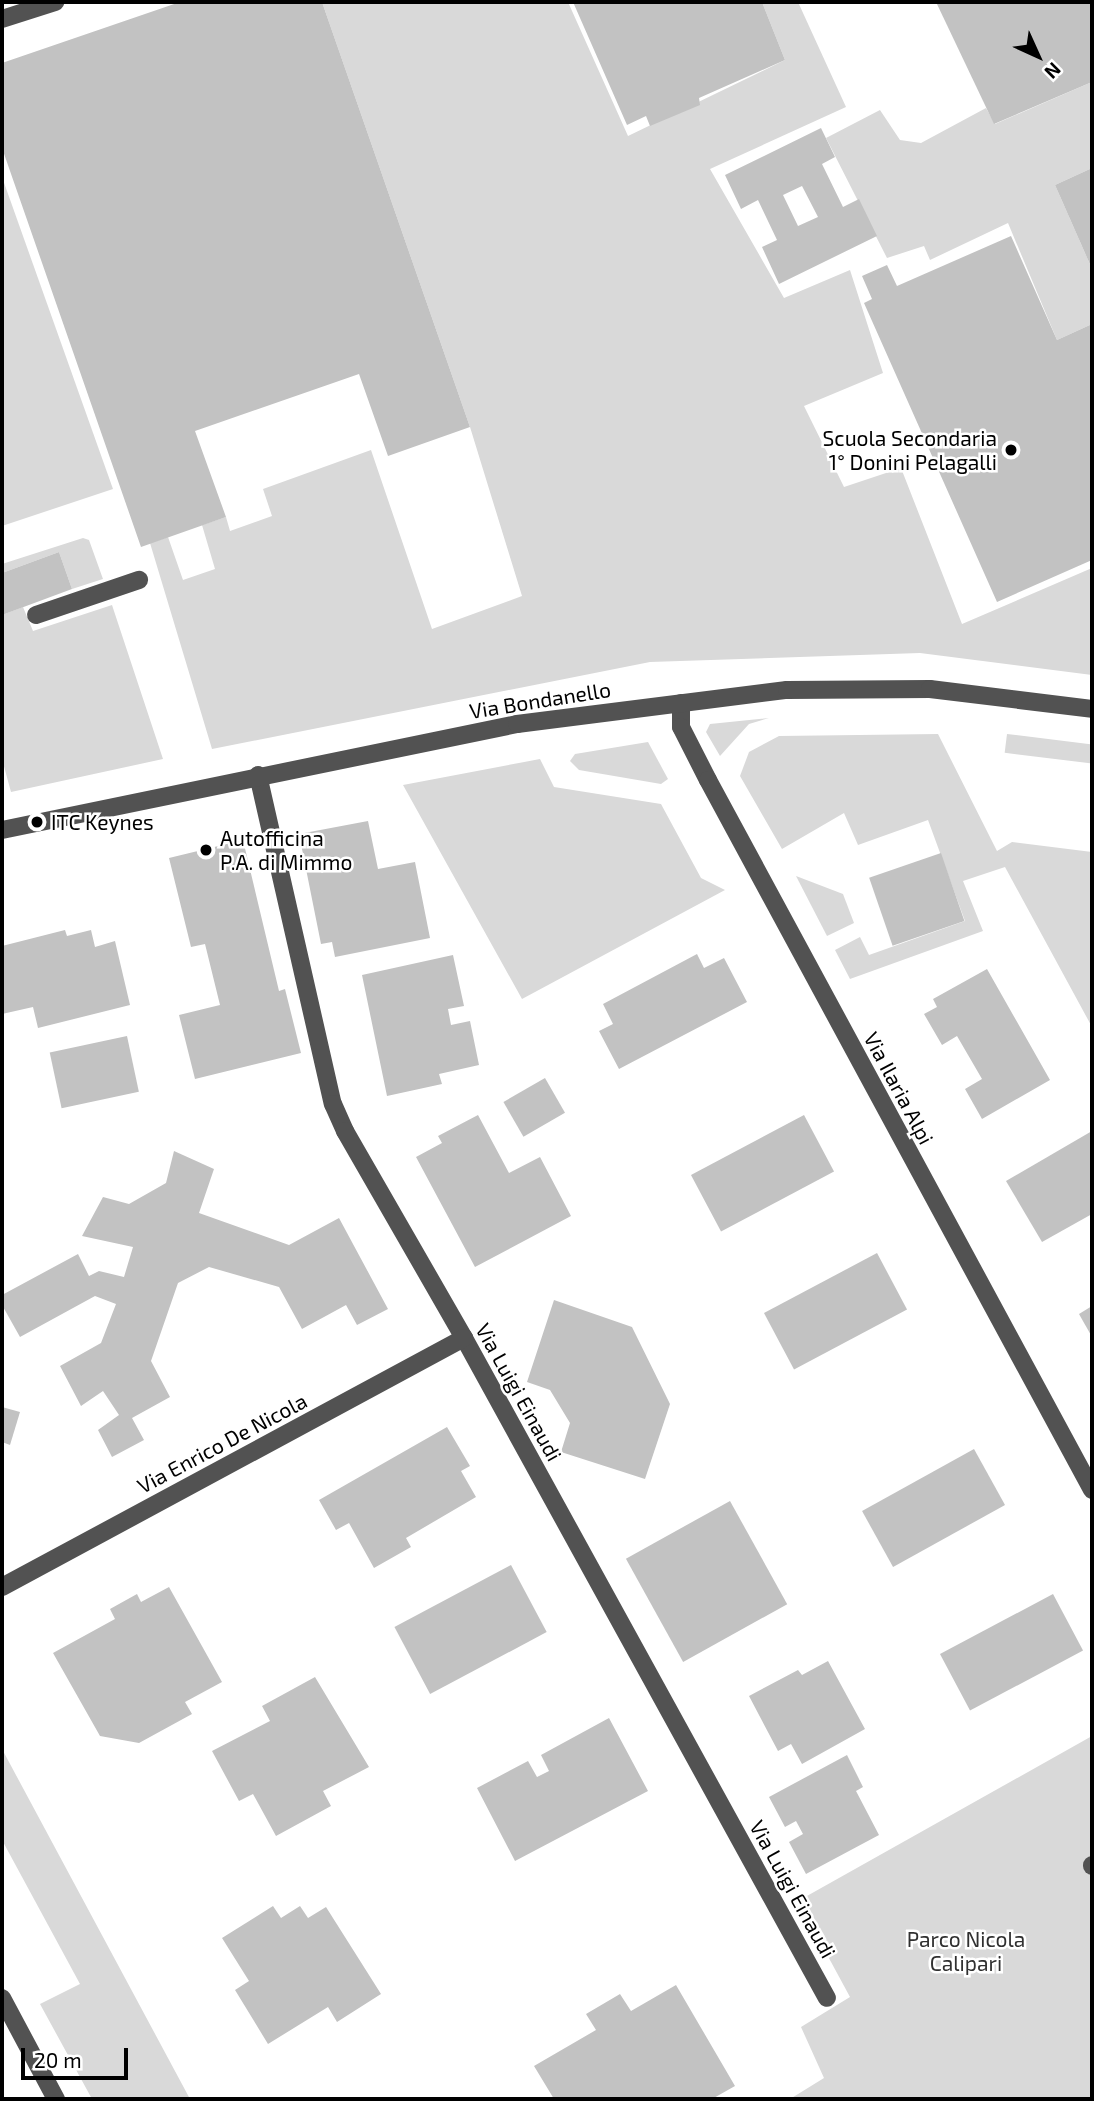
<!DOCTYPE html>
<meta charset="utf-8">
<style>
body{margin:0}
#map{position:relative;width:1094px;height:2101px;overflow:hidden;background:#fff;font-family:"Exo 2",sans-serif}
div>[style]{position:absolute}
.green>*{inset:0;background:#d9d9d9;transform-origin:0 0}
.building>*{inset:0;background:#c2c2c2;transform-origin:0 0}
.minor>*{height:18px;margin:-9px;padding:0 9px;transform-origin:9px;border-radius:9px;background:#525252}
.dots>*{width:19px;height:19px;translate:-50% -50%;box-sizing:border-box;border:4px solid #fff;border-radius:50%}
span{translate:-50% -50%;white-space:nowrap;text-align:center;line-height:1.15;-webkit-text-stroke:5px #fff;paint-order:stroke}
.poi-label{font-size:21px;color:#000}
.right{translate:-100% -50%;text-align:right}
.left{translate:0 -50%;text-align:left}
.street-label{font-size:21px;color:#000}
.park-label{font-size:21px;color:#303030}
.frame{position:absolute;inset:0;border:4px solid #000;pointer-events:none}
.north{position:absolute;left:1003px;top:21px;width:70px;height:70px;-webkit-text-stroke:5px #fff;paint-order:stroke;rotate:135deg;font-size:19px;font-weight:700;line-height:28px;text-align:center;color:#000}
.north::after{content:'';display:block;margin:auto;width:24px;height:32px;background:#000;clip-path:polygon(50% 0,100% 100%,50% 72%,0 100%)}
.scale{position:absolute;left:21px;top:2048px;width:107px;height:32px;box-sizing:border-box;border:4px solid #000;border-top:0;padding-left:9px;font-size:21px;line-height:24px;white-space:nowrap;color:#000;-webkit-text-stroke:5px #fff;paint-order:stroke}
</style>
<div id="map">
<div class="green">
<div style="clip-path:polygon(322px 2px,568px 2px,628px 136px,785px 60px,762px 2px,798px 2px,846px 107px,710px 169px,784px 298px,850px 270px,883px 373px,804px 406px,844px 487px,901px 468px,962px 624px,1092px 568px,1092px 675px,920px 653px,650px 662px,212px 749px,150px 543px,168px 537px,183px 580px,215px 569px,202px 525px,226px 517px,230px 531px,272px 516px,263px 489px,371px 450px,432px 629px,522px 596px,470px 427px)"></div>
<div style="clip-path:polygon(1092px 82px,1092px 168px,1055px 185px,1092px 269px,1092px 324px,1057px 340px,1008px 223px,930px 260px,924px 246px,887px 258px,826px 138px,880px 110px,900px 140px,921px 143px,986px 108px,995px 124px)"></div>
<div style="clip-path:polygon(2px 177px,113px 489px,2px 526px)"></div>
<div style="clip-path:polygon(83px 538px,89px 540px,103px 579px,72px 589px,59px 552px,2px 573px,2px 564px)"></div>
<div style="clip-path:polygon(112px 605px,163px 759px,11px 792px,2px 759px,2px 615px,23px 607px,33px 631px)"></div>
<div style="clip-path:polygon(769px 718px,749px 724px,720px 756px,706px 732px,710px 724px)"></div>
<div style="clip-path:polygon(938px 734px,997px 851px,1012px 842px,1092px 852px,1092px 1027px,1005px 867px,963px 881px,983px 931px,850px 979px,835px 950px,860px 937px,869px 955px,965px 921px,928px 820px,858px 845px,844px 813px,782px 849px,740px 776px,749px 752px,779px 736px)"></div>
<div style="left:1007px;top:734px;width:86px;height:19px;rotate:7deg"></div>
<div style="clip-path:polygon(648px 742px,668px 779px,661px 784px,579px 770px,570px 761px,575px 754px)"></div>
<div style="clip-path:polygon(540px 759px,554px 787px,661px 804px,701px 878px,725px 890px,522px 999px,403px 785px)"></div>
<div style="clip-path:polygon(796px 876px,843px 894px,854px 923px,827px 936px)"></div>
<div style="clip-path:polygon(1092px 1736px,1092px 2099px,790px 2099px,824px 2078px,801px 2027px,850px 1997px,798px 1901px)"></div>
<div style="clip-path:polygon(2px 1749px,190px 2099px,92px 2099px,40px 2004px,80px 1984px,2px 1840px)"></div>
</div>
<div class="building">
<div style="clip-path:polygon(180px 2px,322px 2px,470px 427px,388px 456px,359px 374px,195px 431px,226px 517px,141px 547px,2px 148px,2px 63px)"></div>
<div style="clip-path:polygon(573px 2px,762px 2px,785px 60px,699px 98px,700px 105px,650px 126px,646px 116px,627px 125px)"></div>
<div style="clip-path:polygon(936px 2px,1092px 2px,1092px 82px,994px 124px)"></div>
<div style="clip-path:polygon(evenodd,821px 128px,835px 157px,822px 164px,843px 207px,859px 199px,877px 236px,779px 284px,762px 247px,777px 240px,758px 200px,741px 209px,725px 175px,821px 128px,802px 186px,818px 217px,798px 226px,783px 195px,802px 186px)"></div>
<div style="clip-path:polygon(1092px 168px,1092px 269px,1055px 185px)"></div>
<div style="clip-path:polygon(1011px 236px,1057px 340px,1092px 324px,1092px 560px,997px 602px,864px 303px,872px 299px,862px 276px,887px 265px,897px 286px)"></div>
<div style="clip-path:polygon(59px 552px,72px 589px,2px 615px,2px 573px)"></div>
<div style="clip-path:polygon(368px 821px,378px 869px,415px 862px,430px 938px,335px 957px,332px 942px,321px 944px,299px 834px)"></div>
<div style="clip-path:polygon(243px 840px,279px 991px,285px 989px,301px 1053px,195px 1079px,179px 1015px,220px 1005px,205px 944px,191px 947px,169px 858px)"></div>
<div style="left:941px;top:853px;width:72px;height:76px;rotate:71deg"></div>
<div style="clip-path:polygon(65px 930px,67px 936px,91px 930px,95px 947px,115px 941px,130px 1005px,38px 1028px,33px 1007px,2px 1014px,2px 946px)"></div>
<div style="clip-path:polygon(697px 954px,704px 968px,724px 958px,747px 1002px,619px 1069px,599px 1031px,613px 1024px,603px 1004px)"></div>
<div style="clip-path:polygon(453px 955px,464px 1006px,448px 1009px,451px 1025px,470px 1021px,479px 1065px,439px 1074px,442px 1084px,387px 1096px,362px 975px)"></div>
<div style="clip-path:polygon(987px 969px,1050px 1080px,982px 1119px,965px 1089px,982px 1079px,957px 1036px,942px 1045px,924px 1014px,937px 1007px,933px 999px)"></div>
<div style="left:127px;top:1036px;width:57px;height:79px;rotate:78deg"></div>
<div style="left:545px;top:1078px;width:40px;height:48px;rotate:60deg"></div>
<div style="clip-path:polygon(478px 1115px,509px 1173px,540px 1157px,571px 1216px,475px 1267px,416px 1157px,442px 1143px,438px 1136px)"></div>
<div style="left:804px;top:1115px;width:64px;height:128px;rotate:62deg"></div>
<div style="clip-path:polygon(1092px 1131px,1092px 1214px,1042px 1242px,1006px 1181px)"></div>
<div style="clip-path:polygon(174px 1151px,214px 1169px,199px 1213px,289px 1245px,339px 1218px,388px 1309px,357px 1325px,346px 1305px,302px 1329px,279px 1287px,209px 1267px,178px 1283px,151px 1361px,170px 1397px,132px 1418px,144px 1440px,112px 1457px,98px 1430px,119px 1415px,103px 1391px,81px 1406px,60px 1366px,101px 1343px,116px 1304px,95px 1296px,20px 1337px,2px 1305px,2px 1295px,78px 1254px,89px 1276px,99px 1271px,124px 1277px,133px 1247px,82px 1236px,103px 1197px,129px 1204px,166px 1183px)"></div>
<div style="left:877px;top:1253px;width:64px;height:128px;rotate:62deg"></div>
<div style="clip-path:polygon(554px 1300px,632px 1327px,670px 1404px,645px 1479px,561px 1452px,570px 1423px,550px 1390px,527px 1382px)"></div>
<div style="clip-path:polygon(1092px 1306px,1092px 1337px,1079px 1314px)"></div>
<div style="clip-path:polygon(2px 1407px,20px 1412px,10px 1445px,2px 1442px)"></div>
<div style="clip-path:polygon(447px 1427px,470px 1466px,461px 1471px,476px 1497px,406px 1538px,411px 1547px,374px 1568px,349px 1523px,336px 1530px,319px 1500px)"></div>
<div style="left:974px;top:1449px;width:64px;height:128px;rotate:61deg"></div>
<div style="left:730px;top:1501px;width:118px;height:119px;rotate:61deg"></div>
<div style="left:511px;top:1565px;width:76px;height:132px;rotate:62deg"></div>
<div style="clip-path:polygon(169px 1587px,222px 1682px,185px 1702px,192px 1714px,139px 1743px,100px 1736px,53px 1653px,115px 1619px,110px 1609px,137px 1594px,141px 1602px)"></div>
<div style="left:1053px;top:1594px;width:64px;height:128px;rotate:62deg"></div>
<div style="clip-path:polygon(828px 1661px,865px 1729px,802px 1764px,791px 1744px,778px 1751px,749px 1696px,798px 1670px,802px 1675px)"></div>
<div style="clip-path:polygon(315px 1677px,369px 1767px,323px 1791px,331px 1806px,276px 1836px,253px 1794px,239px 1801px,212px 1751px,270px 1721px,262px 1706px)"></div>
<div style="clip-path:polygon(609px 1718px,648px 1791px,515px 1861px,477px 1788px,528px 1761px,537px 1777px,549px 1771px,541px 1755px)"></div>
<div style="clip-path:polygon(847px 1755px,863px 1787px,856px 1791px,879px 1835px,806px 1874px,789px 1842px,803px 1834px,796px 1821px,785px 1827px,769px 1797px)"></div>
<div style="clip-path:polygon(273px 1906px,281px 1918px,300px 1906px,308px 1918px,326px 1907px,381px 1994px,337px 2022px,328px 2007px,268px 2044px,235px 1990px,249px 1981px,222px 1938px)"></div>
<div style="clip-path:polygon(676px 1985px,735px 2086px,712px 2099px,554px 2099px,534px 2066px,596px 2030px,586px 2014px,620px 1994px,631px 2011px)"></div>
</div>
<div class="minor">
<div style="left:2px;top:19px;width:56px;rotate:-17.8deg"></div>
<div style="left:36px;top:615px;width:109px;rotate:-18.8deg"></div>
<div style="left:681px;top:703px;width:24px;rotate:90deg"></div>
<div style="left:681px;top:727px;width:59px;rotate:63deg"></div>
<div style="left:708px;top:780px;width:807px;rotate:61.59deg"></div>
<div style="left:258px;top:775px;width:337px;rotate:77.2deg"></div>
<div style="left:333px;top:1104px;width:30px;rotate:66deg"></div>
<div style="left:345px;top:1131px;width:239px;rotate:60.1deg"></div>
<div style="left:464px;top:1338px;width:753px;rotate:61.19deg"></div>
<div style="left:2px;top:830px;width:526px;rotate:-11.63deg"></div>
<div style="left:517px;top:724px;width:272px;rotate:-7.2deg"></div>
<div style="left:787px;top:690px;width:143px;rotate:-0.4deg"></div>
<div style="left:930px;top:689px;width:163px;rotate:7deg"></div>
<div style="left:2px;top:1587px;width:525px;rotate:-28.32deg"></div>
<div style="left:1092px;top:1866px;width:1px;rotate:-90deg"></div>
<div style="left:2px;top:1998px;width:115px;rotate:61.9deg"></div>
</div>
<div class="dots">
<div style="left:1011px;top:450px;background:#000"></div>
<div style="left:37px;top:822px;background:#000"></div>
<div style="left:206px;top:850px;background:#000"></div>
</div>
<div class="poi-label">
<span class="right" style="left:997px;top:450px">Scuola Secondaria<br>1° Donini Pelagalli</span>
<span class="left" style="left:51px;top:822px">ITC Keynes</span>
<span class="left" style="left:220px;top:850px">Autofficina<br>P.A. di Mimmo</span>
</div>
<div class="street-label">
<span style="left:540px;top:700px;rotate:-9deg">Via Bondanello</span>
<span style="left:899px;top:1088px;rotate:62deg">Via Ilaria Alpi</span>
<span style="left:519px;top:1392px;rotate:61deg">Via Luigi Einaudi</span>
<span style="left:222px;top:1443px;rotate:-28deg">Via Enrico De Nicola</span>
<span style="left:793px;top:1889px;rotate:61deg">Via Luigi Einaudi</span>
</div>
<div class="park-label">
<span style="left:966px;top:1951px">Parco Nicola<br>Calipari</span>
</div>
<div class="frame"></div>
<div class="north">N</div>
<div class="scale">20 m</div>
</div>
